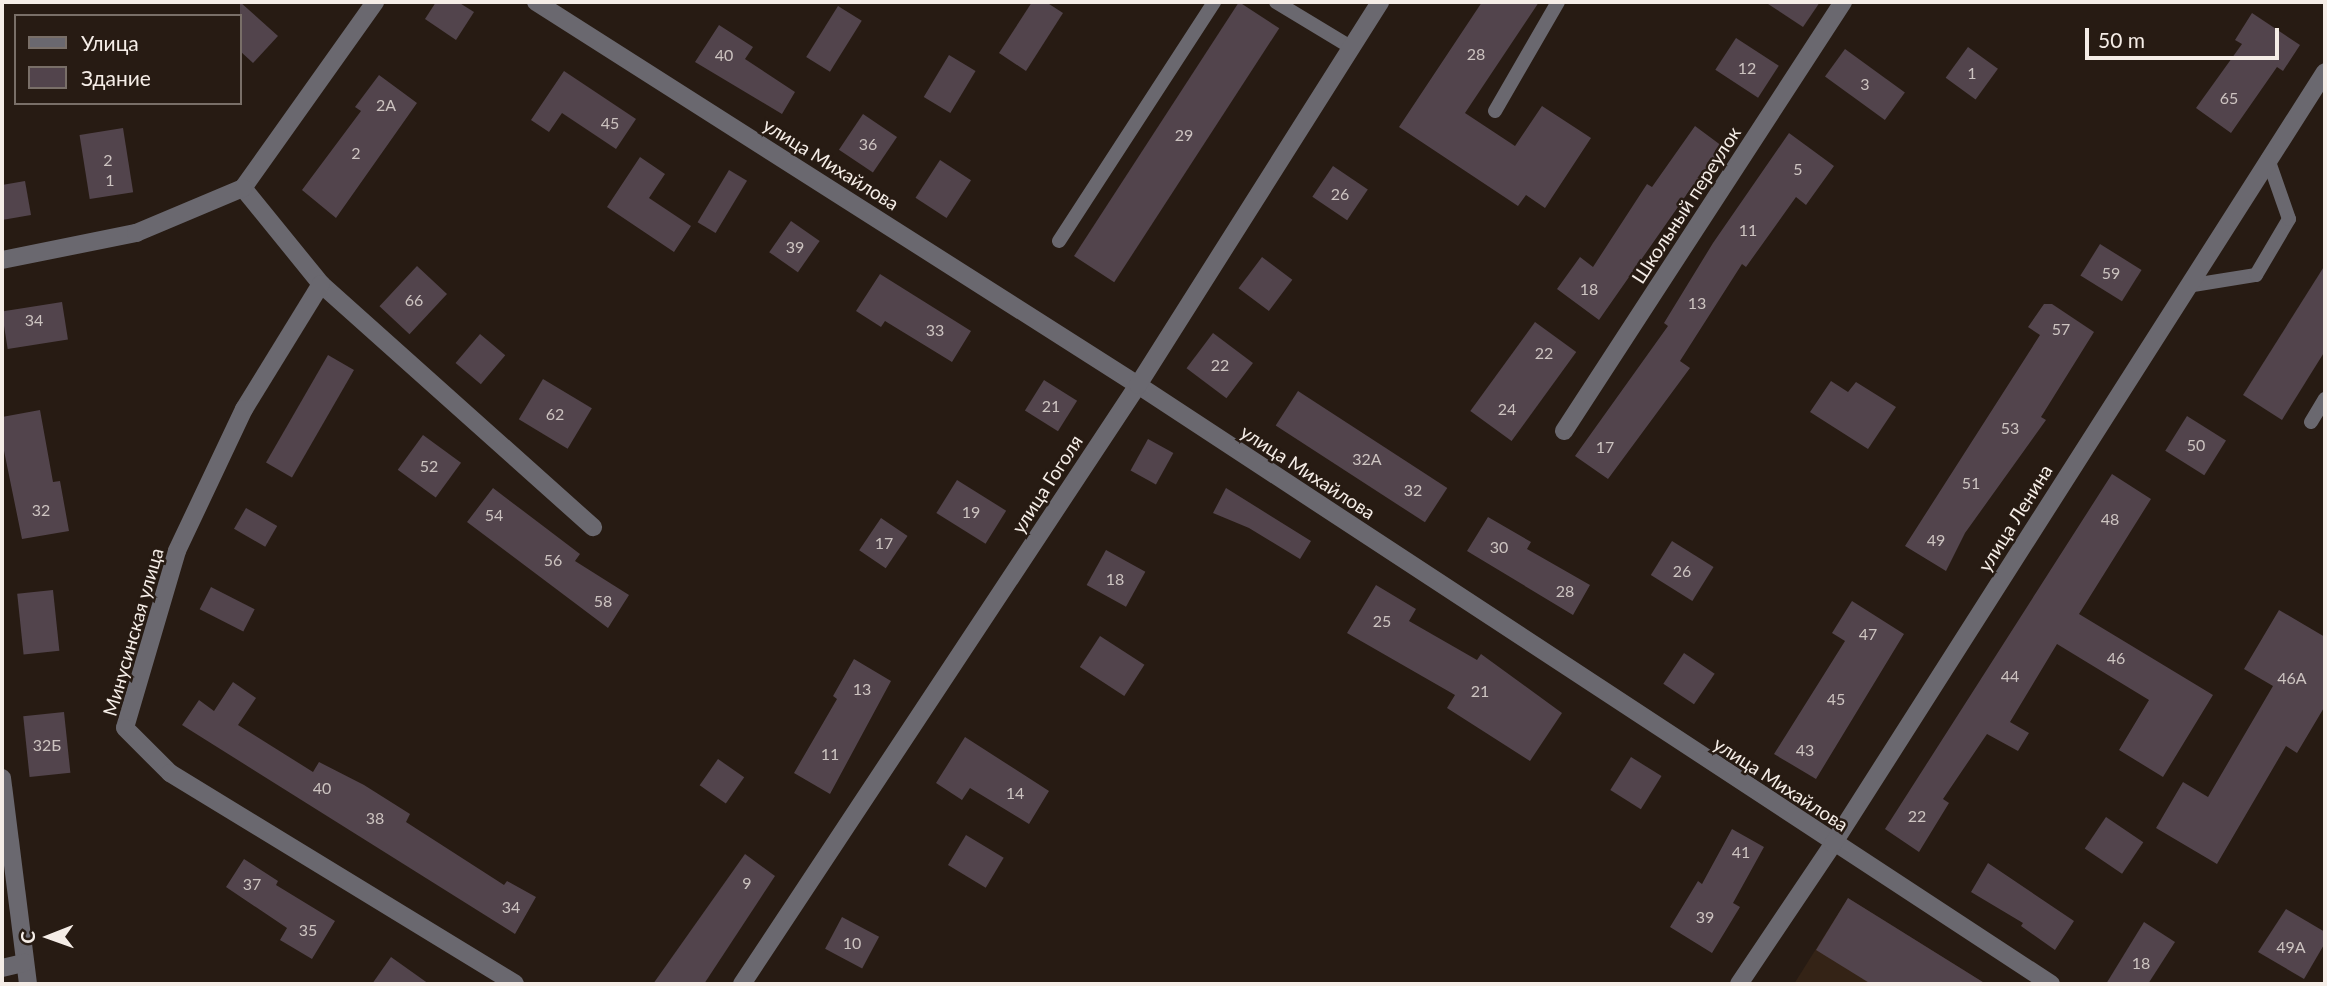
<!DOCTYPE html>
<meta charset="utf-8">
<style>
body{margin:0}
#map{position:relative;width:2327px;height:986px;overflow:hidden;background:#271b13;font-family:Lato,sans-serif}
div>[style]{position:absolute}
.built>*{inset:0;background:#342316}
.building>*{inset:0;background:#52444c;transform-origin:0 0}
.lane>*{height:14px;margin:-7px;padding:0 7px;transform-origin:7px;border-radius:7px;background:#6a686f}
.street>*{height:18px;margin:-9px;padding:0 9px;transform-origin:9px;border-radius:9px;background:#6a686f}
span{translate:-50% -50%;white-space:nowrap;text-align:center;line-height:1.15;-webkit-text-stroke:5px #271b13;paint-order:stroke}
.number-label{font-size:16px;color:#ccc3c0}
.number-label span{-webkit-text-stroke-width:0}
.street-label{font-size:19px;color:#f5ede7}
.frame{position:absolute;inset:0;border:4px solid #f5ede7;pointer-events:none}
.legend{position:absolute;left:14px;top:14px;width:228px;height:91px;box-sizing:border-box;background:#271b13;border:2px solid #796f68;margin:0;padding:9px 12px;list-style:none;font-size:21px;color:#f5ede7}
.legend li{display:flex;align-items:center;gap:14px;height:35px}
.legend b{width:35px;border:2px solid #796f68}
.north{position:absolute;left:14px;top:902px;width:70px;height:70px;-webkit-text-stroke:5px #271b13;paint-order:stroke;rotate:269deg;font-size:19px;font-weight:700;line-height:28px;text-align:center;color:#f5ede7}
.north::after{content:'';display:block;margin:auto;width:24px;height:32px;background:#f5ede7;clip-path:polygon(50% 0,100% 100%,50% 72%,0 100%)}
.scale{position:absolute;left:2085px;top:28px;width:194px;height:32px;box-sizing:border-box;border:4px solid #f5ede7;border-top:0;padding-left:9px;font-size:21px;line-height:24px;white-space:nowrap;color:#f5ede7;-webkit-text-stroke:5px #271b13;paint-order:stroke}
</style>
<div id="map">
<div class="built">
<div style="clip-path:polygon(1848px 898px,1986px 984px,1794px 984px)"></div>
</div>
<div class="building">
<div style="clip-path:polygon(240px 2px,278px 36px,253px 63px,240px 51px)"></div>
<div style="clip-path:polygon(436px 2px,458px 2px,474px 12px,456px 40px,425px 19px)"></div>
<div style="clip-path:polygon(1032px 2px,1046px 2px,1063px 13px,1026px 71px,999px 53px)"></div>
<div style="left:1239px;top:2px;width:48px;height:303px;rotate:33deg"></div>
<div style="clip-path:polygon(1482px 2px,1539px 2px,1465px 113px,1515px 146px,1542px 106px,1591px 138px,1545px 208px,1526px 195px,1518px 206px,1399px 127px)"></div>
<div style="clip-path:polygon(1765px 2px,1820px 2px,1803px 27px)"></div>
<div style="left:838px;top:6px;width:28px;height:60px;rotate:32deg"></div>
<div style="clip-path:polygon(2252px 13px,2300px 45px,2283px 71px,2277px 67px,2231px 133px,2196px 108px,2242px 44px,2235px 40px)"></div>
<div style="clip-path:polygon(719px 25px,753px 47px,745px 59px,795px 92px,782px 114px,695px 62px)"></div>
<div style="left:1736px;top:38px;width:51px;height:38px;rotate:33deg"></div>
<div style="left:1968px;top:47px;width:37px;height:38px;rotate:36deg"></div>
<div style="left:1845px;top:49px;width:74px;height:34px;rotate:36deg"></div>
<div style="left:949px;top:55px;width:31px;height:49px;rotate:31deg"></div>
<div style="clip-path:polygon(564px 71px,636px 119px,616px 149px,562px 113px,549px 132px,531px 120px)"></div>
<div style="clip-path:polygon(379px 75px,417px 103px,336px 218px,302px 190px,361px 111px,355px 107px)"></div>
<div style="left:863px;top:114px;width:41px;height:43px;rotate:34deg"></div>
<div style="clip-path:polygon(1695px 126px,1726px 149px,1698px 188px,1694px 184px,1599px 320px,1557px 289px,1580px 257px,1593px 267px,1647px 184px,1652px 187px)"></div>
<div style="left:123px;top:128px;width:65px;height:44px;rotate:81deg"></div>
<div style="clip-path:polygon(1789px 133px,1834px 166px,1806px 205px,1796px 197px,1746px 267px,1742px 264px,1680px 361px,1690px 368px,1608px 479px,1575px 456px,1668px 326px,1664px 323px,1713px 243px)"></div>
<div style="clip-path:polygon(640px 157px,665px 174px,649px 198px,691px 226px,674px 252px,607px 207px)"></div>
<div style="left:940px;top:160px;width:37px;height:45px;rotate:33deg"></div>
<div style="left:1333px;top:166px;width:42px;height:37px;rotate:34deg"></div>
<div style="left:729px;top:170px;width:21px;height:61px;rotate:31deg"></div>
<div style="clip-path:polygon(25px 181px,31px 215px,2px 220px,2px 185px)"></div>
<div style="left:791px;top:221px;width:35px;height:38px;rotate:35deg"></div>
<div style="left:2100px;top:244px;width:49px;height:37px;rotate:32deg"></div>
<div style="left:1262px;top:257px;width:38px;height:39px;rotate:37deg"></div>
<div style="clip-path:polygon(2325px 265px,2325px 351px,2282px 420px,2243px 395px)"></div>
<div style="left:417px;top:266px;width:41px;height:55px;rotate:43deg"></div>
<div style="clip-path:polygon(880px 274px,971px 331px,952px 362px,885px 321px,881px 327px,856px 311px)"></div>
<div style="left:62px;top:302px;width:38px;height:61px;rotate:81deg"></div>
<div style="clip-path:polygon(2044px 304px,2052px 304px,2094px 332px,2041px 417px,2046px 420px,1965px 533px,1946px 571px,1905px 546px,2040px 335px,2028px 327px)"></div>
<div style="left:1535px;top:322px;width:51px;height:110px;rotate:36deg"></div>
<div style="left:1213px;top:333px;width:50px;height:44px;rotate:37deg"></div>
<div style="left:480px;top:334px;width:33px;height:38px;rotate:40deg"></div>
<div style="left:328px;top:355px;width:30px;height:124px;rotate:30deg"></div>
<div style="left:543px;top:379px;width:57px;height:47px;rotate:31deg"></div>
<div style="left:1044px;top:380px;width:39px;height:36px;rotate:32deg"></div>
<div style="clip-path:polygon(1831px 381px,1848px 392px,1856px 382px,1896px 407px,1868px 449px,1810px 412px)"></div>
<div style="left:1298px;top:391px;width:178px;height:41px;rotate:33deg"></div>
<div style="clip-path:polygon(40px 410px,53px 482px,60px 481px,69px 531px,22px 539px,2px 441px,2px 417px)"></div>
<div style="left:2187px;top:416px;width:46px;height:41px;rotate:32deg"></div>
<div style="left:423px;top:435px;width:47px;height:43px;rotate:36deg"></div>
<div style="left:1148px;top:439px;width:29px;height:36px;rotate:29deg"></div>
<div style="clip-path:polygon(2112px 474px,2151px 499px,2079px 614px,2213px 695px,2163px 777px,2119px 750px,2149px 700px,2057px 644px,2010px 722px,2029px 733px,2018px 751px,1987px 734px,1943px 799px,1949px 803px,1919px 852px,1885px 829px)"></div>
<div style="left:957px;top:480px;width:58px;height:39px;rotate:32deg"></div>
<div style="clip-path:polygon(493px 488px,580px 554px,575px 561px,629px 595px,608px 628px,467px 522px)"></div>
<div style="clip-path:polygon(1226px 488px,1311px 541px,1300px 559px,1249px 528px,1213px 513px)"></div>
<div style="left:246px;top:508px;width:36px;height:24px;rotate:30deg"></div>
<div style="clip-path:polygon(1488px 517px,1531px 542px,1527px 549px,1590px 585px,1573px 615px,1467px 551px)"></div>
<div style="left:881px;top:518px;width:32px;height:39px;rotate:34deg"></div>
<div style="left:1672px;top:541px;width:49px;height:40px;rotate:32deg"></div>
<div style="left:1106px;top:550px;width:45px;height:40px;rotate:29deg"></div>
<div style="clip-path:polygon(1376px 585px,1416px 609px,1409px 621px,1477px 660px,1481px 654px,1562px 713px,1530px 761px,1447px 708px,1455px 695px,1347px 633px)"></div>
<div style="left:211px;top:587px;width:49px;height:25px;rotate:27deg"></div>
<div style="left:53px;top:590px;width:61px;height:36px;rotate:84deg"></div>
<div style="clip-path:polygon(1852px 601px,1904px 634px,1816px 779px,1774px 754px,1845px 641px,1832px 633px)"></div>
<div style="clip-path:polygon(2279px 610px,2325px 637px,2325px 706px,2297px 753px,2286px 746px,2217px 864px,2156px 828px,2183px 782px,2208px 797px,2273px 686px,2244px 669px)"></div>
<div style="left:1100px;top:636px;width:53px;height:37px;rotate:33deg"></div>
<div style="left:1684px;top:653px;width:37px;height:37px;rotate:34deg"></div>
<div style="clip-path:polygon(854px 659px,891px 681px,830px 794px,794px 773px,837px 699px,833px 696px)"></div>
<div style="clip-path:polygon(233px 682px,256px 698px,238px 725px,313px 772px,319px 762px,364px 785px,410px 814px,406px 822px,504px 885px,507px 881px,536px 897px,515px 934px,182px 725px,199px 700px,214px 711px)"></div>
<div style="left:64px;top:712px;width:61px;height:41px;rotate:84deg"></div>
<div style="clip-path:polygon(965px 737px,1049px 791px,1029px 824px,970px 788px,962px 800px,936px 783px)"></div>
<div style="left:1631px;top:757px;width:36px;height:39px;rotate:32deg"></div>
<div style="left:718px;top:759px;width:32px;height:32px;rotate:35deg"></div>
<div style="left:2106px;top:817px;width:45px;height:38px;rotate:34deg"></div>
<div style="clip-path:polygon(1732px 829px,1764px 847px,1733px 903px,1740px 907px,1712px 953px,1670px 927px,1698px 881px,1702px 884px)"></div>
<div style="left:966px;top:835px;width:44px;height:35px;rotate:31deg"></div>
<div style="clip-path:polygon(745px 854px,775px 876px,704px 984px,653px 984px)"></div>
<div style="clip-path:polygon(244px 859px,278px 881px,276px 885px,335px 921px,312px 959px,280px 940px,287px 928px,226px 887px)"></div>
<div style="clip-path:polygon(1988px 863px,2074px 921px,2055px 950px,2021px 926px,2023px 923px,1971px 892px)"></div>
<div style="clip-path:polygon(1848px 898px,1986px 984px,1871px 984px,1816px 950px)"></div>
<div style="clip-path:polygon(2286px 909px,2325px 932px,2325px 943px,2304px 979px,2258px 952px)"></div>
<div style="left:842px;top:917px;width:42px;height:36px;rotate:28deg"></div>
<div style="clip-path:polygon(2144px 922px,2175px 942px,2148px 984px,2106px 984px)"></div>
<div style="clip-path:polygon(391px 957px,429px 984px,372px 984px)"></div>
</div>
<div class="lane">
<div style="left:1276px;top:2px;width:89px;rotate:31.2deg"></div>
<div style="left:1495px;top:111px;width:126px;rotate:-60deg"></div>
<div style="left:1059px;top:241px;width:285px;rotate:-57deg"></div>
<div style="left:2187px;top:286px;width:70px;rotate:-9.1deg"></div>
<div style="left:2256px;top:275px;width:65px;rotate:-59.5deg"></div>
<div style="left:2289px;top:219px;width:64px;rotate:-109.3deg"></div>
<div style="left:2311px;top:422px;width:27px;rotate:-59deg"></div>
</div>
<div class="street">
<div style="left:536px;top:2px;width:714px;rotate:32.47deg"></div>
<div style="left:1138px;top:385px;width:1092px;rotate:33.27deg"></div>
<div style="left:243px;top:188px;width:124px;rotate:50.9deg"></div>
<div style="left:321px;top:284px;width:365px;rotate:41.8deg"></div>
<div style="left:243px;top:188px;width:228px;rotate:-54.6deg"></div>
<div style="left:2px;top:260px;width:137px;rotate:-11.4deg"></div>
<div style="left:136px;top:233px;width:116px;rotate:-22.8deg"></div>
<div style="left:321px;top:284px;width:147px;rotate:121.6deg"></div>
<div style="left:244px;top:409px;width:157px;rotate:115.3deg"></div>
<div style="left:177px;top:551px;width:184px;rotate:106.4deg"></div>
<div style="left:125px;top:728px;width:64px;rotate:45deg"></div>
<div style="left:170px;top:773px;width:404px;rotate:31.4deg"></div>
<div style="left:1564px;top:431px;width:512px;rotate:-56.96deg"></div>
<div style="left:2px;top:778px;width:208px;rotate:82.8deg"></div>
<div style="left:2px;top:968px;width:23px;rotate:-13deg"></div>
<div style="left:742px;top:984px;width:718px;rotate:-56.53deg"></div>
<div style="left:1138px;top:385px;width:453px;rotate:-57.7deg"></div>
<div style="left:1739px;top:984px;width:169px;rotate:-56.1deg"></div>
<div style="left:1833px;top:844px;width:915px;rotate:-57.49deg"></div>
</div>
<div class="number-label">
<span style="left:1476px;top:54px">28</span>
<span style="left:724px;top:55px">40</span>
<span style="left:1747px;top:68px">12</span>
<span style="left:1972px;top:73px">1</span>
<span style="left:1865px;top:84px">3</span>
<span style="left:2229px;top:98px">65</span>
<span style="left:386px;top:105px">2А</span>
<span style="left:610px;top:123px">45</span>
<span style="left:1184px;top:135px">29</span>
<span style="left:868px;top:144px">36</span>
<span style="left:356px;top:153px">2</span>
<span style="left:108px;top:160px">2</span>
<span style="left:1798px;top:169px">5</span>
<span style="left:110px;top:180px">1</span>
<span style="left:1340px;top:194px">26</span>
<span style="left:1748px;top:230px">11</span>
<span style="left:795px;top:247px">39</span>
<span style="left:2111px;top:273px">59</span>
<span style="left:1589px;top:289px">18</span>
<span style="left:414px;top:300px">66</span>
<span style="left:1697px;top:303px">13</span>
<span style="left:34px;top:320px">34</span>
<span style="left:2061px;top:329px">57</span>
<span style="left:935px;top:330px">33</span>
<span style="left:1544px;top:353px">22</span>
<span style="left:1220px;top:365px">22</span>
<span style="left:1051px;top:406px">21</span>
<span style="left:1507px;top:409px">24</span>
<span style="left:555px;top:414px">62</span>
<span style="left:2010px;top:428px">53</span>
<span style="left:2196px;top:445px">50</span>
<span style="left:1605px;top:447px">17</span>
<span style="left:1367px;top:459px">32А</span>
<span style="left:429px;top:466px">52</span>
<span style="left:1971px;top:483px">51</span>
<span style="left:1413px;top:490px">32</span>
<span style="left:41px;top:510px">32</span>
<span style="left:971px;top:512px">19</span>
<span style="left:494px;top:515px">54</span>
<span style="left:2110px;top:519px">48</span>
<span style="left:1936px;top:540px">49</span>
<span style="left:884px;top:543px">17</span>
<span style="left:1499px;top:547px">30</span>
<span style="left:553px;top:560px">56</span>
<span style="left:1682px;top:571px">26</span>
<span style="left:1115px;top:579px">18</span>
<span style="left:1565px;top:591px">28</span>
<span style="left:603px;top:601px">58</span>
<span style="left:1382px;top:621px">25</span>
<span style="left:1868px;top:634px">47</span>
<span style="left:2116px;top:658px">46</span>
<span style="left:2010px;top:676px">44</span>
<span style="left:2292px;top:678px">46А</span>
<span style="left:862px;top:689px">13</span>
<span style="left:1480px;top:691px">21</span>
<span style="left:1836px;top:699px">45</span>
<span style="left:47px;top:745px">32Б</span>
<span style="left:1805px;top:750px">43</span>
<span style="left:830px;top:754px">11</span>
<span style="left:322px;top:788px">40</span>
<span style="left:1015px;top:793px">14</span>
<span style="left:1917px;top:816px">22</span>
<span style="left:375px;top:818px">38</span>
<span style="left:1741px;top:852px">41</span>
<span style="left:747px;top:883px">9</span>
<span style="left:252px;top:884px">37</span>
<span style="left:511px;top:907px">34</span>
<span style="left:1705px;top:917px">39</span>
<span style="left:308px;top:930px">35</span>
<span style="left:852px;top:943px">10</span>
<span style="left:2291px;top:947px">49А</span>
<span style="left:2141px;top:963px">18</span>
</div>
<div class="street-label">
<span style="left:831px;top:164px;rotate:32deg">улица Михайлова</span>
<span style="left:1686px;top:205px;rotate:-57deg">Школьный переулок</span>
<span style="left:1308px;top:472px;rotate:33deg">улица Михайлова</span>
<span style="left:1047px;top:484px;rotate:-57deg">улица Гоголя</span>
<span style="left:2015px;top:518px;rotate:-58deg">улица Ленина</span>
<span style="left:133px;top:632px;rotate:-74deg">Минусинская улица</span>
<span style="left:1781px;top:784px;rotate:33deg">улица Михайлова</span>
</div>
<div class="frame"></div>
<ul class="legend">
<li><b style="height:9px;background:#6a686f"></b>Улица</li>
<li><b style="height:19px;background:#52444c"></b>Здание</li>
</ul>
<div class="north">С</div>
<div class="scale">50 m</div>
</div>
